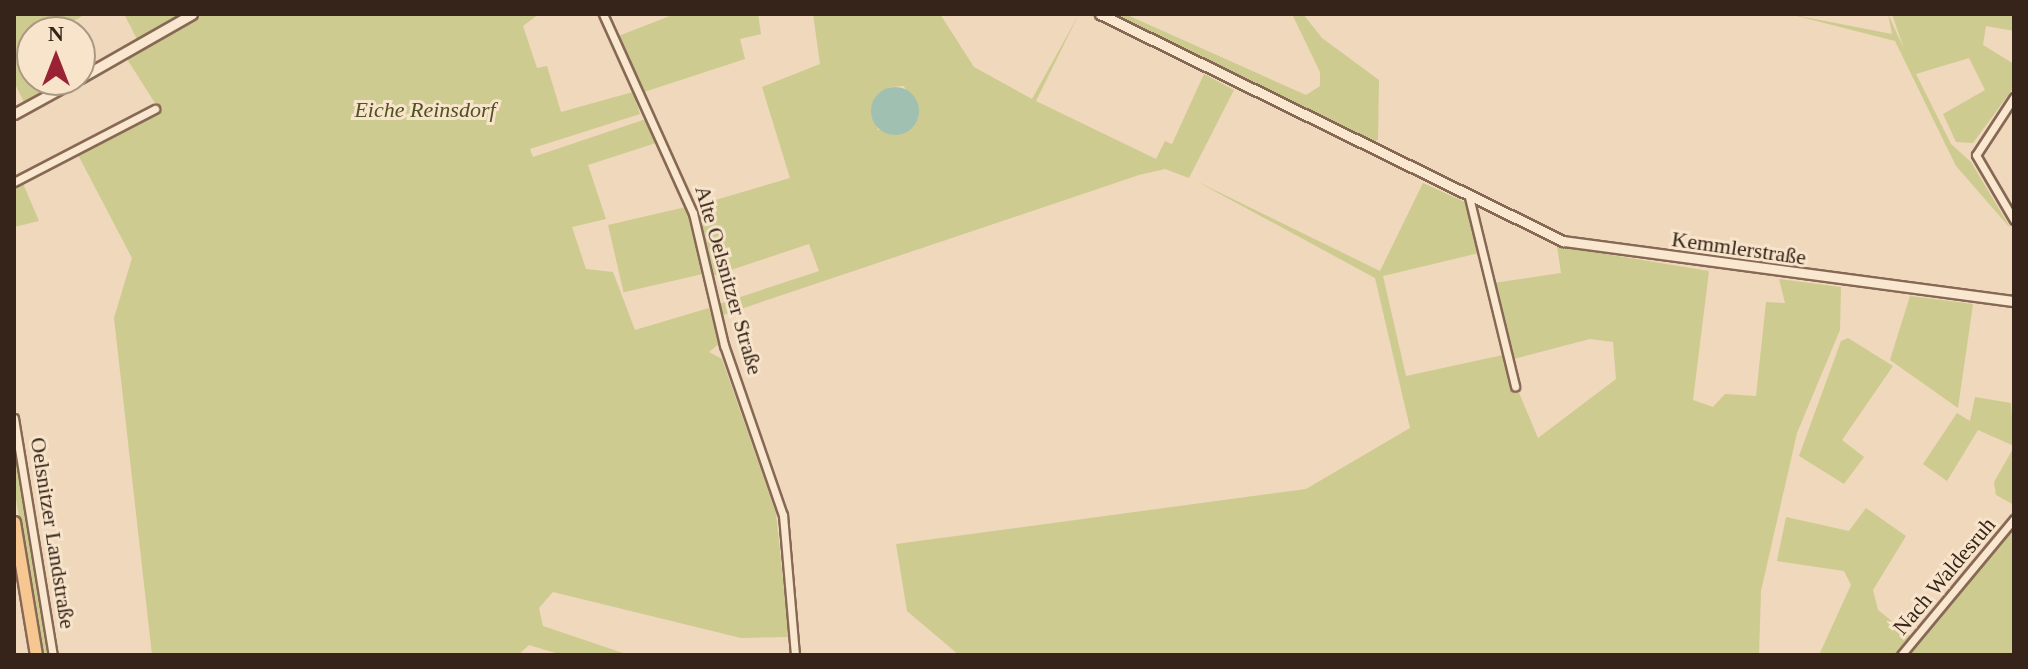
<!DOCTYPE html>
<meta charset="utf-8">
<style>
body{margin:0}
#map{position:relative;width:2028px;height:669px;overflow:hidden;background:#efd8bc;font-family:Georgia,serif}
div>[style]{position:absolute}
.green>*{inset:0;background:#cdcb90;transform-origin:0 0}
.water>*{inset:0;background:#a0c0b2}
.round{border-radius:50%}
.roads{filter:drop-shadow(2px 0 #876855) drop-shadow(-2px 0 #876855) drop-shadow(0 2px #876855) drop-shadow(0 -2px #876855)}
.minor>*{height:7px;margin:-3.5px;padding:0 3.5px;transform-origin:3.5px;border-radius:3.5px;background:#fae7cf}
.tertiary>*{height:9px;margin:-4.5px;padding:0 4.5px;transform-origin:4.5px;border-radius:4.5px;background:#fae7cf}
.primary>*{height:11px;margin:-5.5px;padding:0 5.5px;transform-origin:5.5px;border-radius:5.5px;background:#f6c790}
span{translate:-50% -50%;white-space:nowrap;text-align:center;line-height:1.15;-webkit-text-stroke:6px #f7e4cb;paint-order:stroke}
.park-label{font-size:22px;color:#4e5320;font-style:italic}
.street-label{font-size:22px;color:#36241a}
.frame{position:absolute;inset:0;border:16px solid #36241a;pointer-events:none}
.north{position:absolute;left:16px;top:16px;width:80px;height:80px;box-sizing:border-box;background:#f7e4cb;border:2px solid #aa9784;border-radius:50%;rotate:0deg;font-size:22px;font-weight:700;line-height:32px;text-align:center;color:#36241a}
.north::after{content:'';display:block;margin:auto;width:28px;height:36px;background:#992235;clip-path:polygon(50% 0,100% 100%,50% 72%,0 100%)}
</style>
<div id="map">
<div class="green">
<div style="clip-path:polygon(14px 14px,85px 14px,57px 32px,32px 32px,32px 80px,64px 80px,24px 102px,14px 82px)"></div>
<div style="clip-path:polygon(124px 14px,181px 14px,137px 39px)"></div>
<div style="clip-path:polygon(203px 14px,539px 14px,523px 26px,537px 68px,547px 66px,561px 112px,633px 92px,640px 114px,530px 149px,533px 157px,646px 119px,659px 142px,588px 165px,606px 219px,572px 227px,586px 269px,613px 272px,635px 330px,709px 308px,720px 343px,709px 352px,722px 359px,776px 513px,789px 637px,741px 638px,553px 592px,539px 608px,543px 626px,629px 655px,562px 655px,529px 645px,518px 655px,152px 655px,114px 318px,132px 258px,77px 153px,160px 111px,127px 59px)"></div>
<div style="clip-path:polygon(675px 14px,758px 14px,761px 34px,740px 39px,745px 59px,644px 92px,616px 37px)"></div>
<div style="clip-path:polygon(evenodd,813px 14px,940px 14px,974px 67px,1032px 99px,1079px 14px,1036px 101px,1156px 159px,1165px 141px,1172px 144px,1204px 74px,1234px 90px,1189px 178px,1165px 169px,1139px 175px,720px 316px,719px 304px,819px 271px,809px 244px,710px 277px,695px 206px,790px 178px,762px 87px,820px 64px,813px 14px,904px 86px,916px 116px,878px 130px,874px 107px,890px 87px,904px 86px)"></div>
<div style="clip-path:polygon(1108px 14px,1125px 14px,1306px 95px,1320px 86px,1320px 72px,1292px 14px,1303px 14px,1322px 38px,1379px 80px,1378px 140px,1369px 143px)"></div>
<div style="clip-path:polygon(1789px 14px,1892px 34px,1888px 14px,1904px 49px,1892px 14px,2014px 14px,2014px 31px,1986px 26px,1983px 45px,2014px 64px,2014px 87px,1973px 143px,1956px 142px,1943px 114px,1985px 90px,1969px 58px,1916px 74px,1951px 144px,1971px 162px,2011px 229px,1956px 166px,1895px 41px)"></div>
<div style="clip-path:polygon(22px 181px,39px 221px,14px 227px,14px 186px)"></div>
<div style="clip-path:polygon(1196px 181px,1380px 271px,1423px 183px,1467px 203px,1479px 253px,1383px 276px,1406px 376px,1503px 355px,1538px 438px,1616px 379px,1613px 342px,1590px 339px,1510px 360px,1493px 283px,1561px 273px,1557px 246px,1709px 271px,1693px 400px,1713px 407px,1725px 394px,1756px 396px,1766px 302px,1785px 303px,1779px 279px,1841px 287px,1840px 330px,1797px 433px,1761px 591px,1759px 655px,959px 655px,907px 611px,896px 544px,1306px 489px,1410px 428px,1375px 278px)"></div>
<div style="left:686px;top:207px;width:69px;height:80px;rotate:77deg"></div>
<div style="clip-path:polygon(1910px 296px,1973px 304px,1958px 408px,1890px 360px)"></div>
<div style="clip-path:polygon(1848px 338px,1893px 366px,1842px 440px,1864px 457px,1844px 484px,1799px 456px,1841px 341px)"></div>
<div style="clip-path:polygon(1975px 397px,2011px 403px,2014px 446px,1978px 430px,1947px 481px,1923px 464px,1957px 413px,1970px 421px)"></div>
<div style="clip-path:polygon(14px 432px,51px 655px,42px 655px,14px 487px)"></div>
<div style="clip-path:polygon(2014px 447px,2014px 505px,1996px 495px,1994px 482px)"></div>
<div style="clip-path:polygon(1866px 508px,1906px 536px,1873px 590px,1878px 610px,1913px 638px,1896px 655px,1819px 655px,1851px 585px,1844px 571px,1777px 561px,1786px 517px,1849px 531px)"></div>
<div style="clip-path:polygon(2014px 529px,2014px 655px,1907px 655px,1995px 552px)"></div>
</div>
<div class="water">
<div class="round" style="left:871px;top:87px;width:48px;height:48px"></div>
</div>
<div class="roads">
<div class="minor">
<div style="left:603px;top:14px;width:218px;rotate:65.7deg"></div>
<div style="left:693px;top:213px;width:136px;rotate:76.8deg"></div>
<div style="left:724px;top:345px;width:180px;rotate:70.9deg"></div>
<div style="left:783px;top:515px;width:141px;rotate:85.1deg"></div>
<div style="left:2014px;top:97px;width:69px;rotate:123.2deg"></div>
<div style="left:1976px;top:155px;width:75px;rotate:59.7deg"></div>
<div style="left:14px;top:182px;width:159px;rotate:-27.4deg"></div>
<div style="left:1469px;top:197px;width:195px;rotate:76.3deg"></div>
<div style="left:14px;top:418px;width:240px;rotate:80.7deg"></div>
<div style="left:1901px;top:655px;width:177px;rotate:-50.3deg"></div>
</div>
<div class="tertiary">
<div style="left:1100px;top:14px;width:516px;rotate:26.12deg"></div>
<div style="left:1563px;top:241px;width:455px;rotate:7.6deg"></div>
<div style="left:80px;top:78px;width:129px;rotate:-29.7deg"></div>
<div style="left:14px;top:114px;width:71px;rotate:-28.7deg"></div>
</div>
<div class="primary">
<div style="left:14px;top:522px;width:135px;rotate:80.6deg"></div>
</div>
</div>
<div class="park-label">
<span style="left:425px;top:110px">Eiche Reinsdorf</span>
</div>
<div class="street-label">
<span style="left:1739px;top:248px;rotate:8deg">Kemmlerstraße</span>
<span style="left:729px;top:280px;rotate:74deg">Alte Oelsnitzer Straße</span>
<span style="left:53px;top:533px;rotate:81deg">Oelsnitzer Landstraße</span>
<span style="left:1944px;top:576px;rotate:-50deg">Nach Waldesruh</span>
</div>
<div class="frame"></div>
<div class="north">N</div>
</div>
